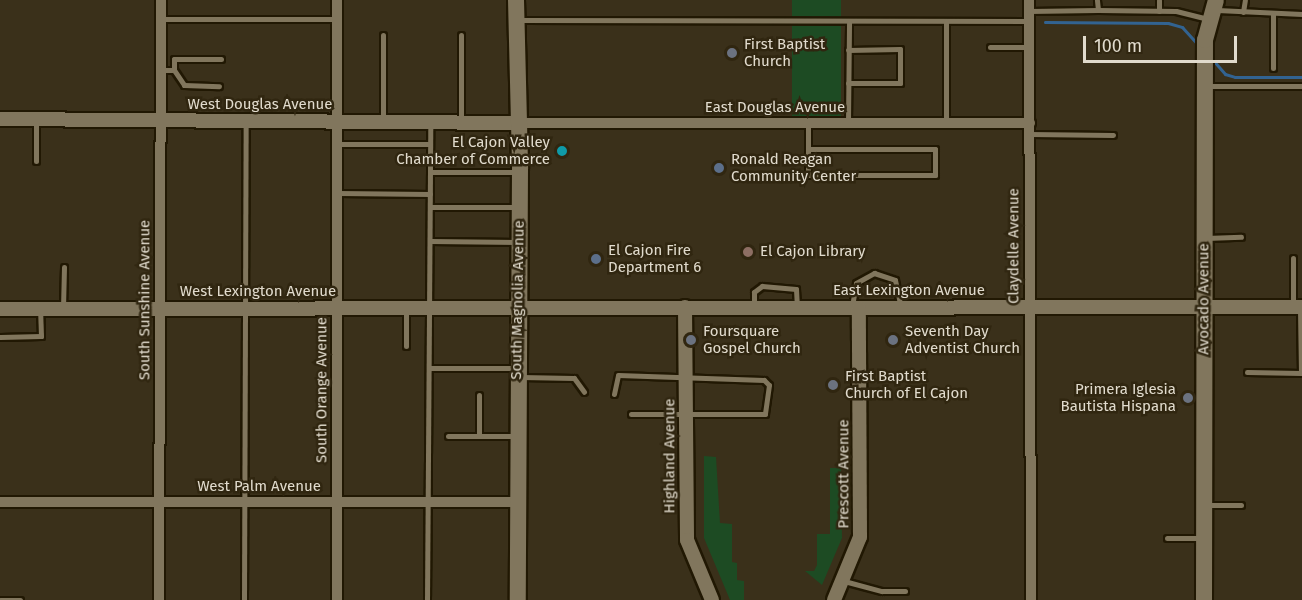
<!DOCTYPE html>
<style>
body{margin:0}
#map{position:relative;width:1302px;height:600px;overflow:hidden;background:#3a301a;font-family:"Fira Sans",sans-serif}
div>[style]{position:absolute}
.green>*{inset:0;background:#1d4b23;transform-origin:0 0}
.stream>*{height:3px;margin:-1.5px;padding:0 1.5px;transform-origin:1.5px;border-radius:1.5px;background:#326391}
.roads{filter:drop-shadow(2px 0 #211803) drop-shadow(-2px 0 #211803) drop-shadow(0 2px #211803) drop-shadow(0 -2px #211803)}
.service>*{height:5px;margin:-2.5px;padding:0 2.5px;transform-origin:2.5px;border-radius:2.5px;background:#81765d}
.minor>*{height:10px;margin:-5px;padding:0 5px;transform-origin:5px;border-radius:5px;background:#81765d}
.tertiary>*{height:14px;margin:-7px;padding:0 7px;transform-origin:7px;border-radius:7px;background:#81765d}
.secondary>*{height:16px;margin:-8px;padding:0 8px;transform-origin:8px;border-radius:8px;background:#81765d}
.dots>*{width:16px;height:16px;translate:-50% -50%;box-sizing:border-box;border:3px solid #302610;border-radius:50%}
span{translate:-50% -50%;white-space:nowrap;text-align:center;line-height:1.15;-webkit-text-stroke:5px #302610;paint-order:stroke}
.poi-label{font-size:15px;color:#e1dbcd}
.left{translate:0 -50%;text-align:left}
.right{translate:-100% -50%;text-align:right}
.street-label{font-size:15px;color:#e1dbcd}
.scale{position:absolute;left:1083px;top:36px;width:154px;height:27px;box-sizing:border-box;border:3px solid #e1dbcd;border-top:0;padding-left:8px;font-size:18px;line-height:21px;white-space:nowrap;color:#e1dbcd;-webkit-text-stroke:4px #302610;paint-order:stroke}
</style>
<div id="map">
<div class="green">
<div style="left:792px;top:0;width:49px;height:123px"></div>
<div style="clip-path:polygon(704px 456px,716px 457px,720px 523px,732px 524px,732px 562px,737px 563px,737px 580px,744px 581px,744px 600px,730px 600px,704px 538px)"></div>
<div style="clip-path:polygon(830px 468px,841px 468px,842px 538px,822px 585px,805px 571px,814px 571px,817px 565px,817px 534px,830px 534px)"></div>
</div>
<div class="stream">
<div style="left:1045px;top:22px;width:123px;rotate:0.5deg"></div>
<div style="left:1168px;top:23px;width:15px;rotate:16deg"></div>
<div style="left:1182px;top:27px;width:25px;rotate:48deg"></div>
<div style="left:1212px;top:59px;width:20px;rotate:49deg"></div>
<div style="left:1225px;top:74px;width:10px;rotate:17deg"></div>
<div style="left:1235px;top:77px;width:67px"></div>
</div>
<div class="roads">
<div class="service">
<div style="left:1159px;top:0;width:11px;rotate:90deg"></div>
<div style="left:1098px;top:10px;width:78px;rotate:0.7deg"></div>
<div style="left:1176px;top:11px;width:34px;rotate:14deg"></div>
<div style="left:1217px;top:10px;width:85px;rotate:2.7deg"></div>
<div style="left:1029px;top:11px;width:69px;rotate:-0.8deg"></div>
<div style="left:1098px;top:10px;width:10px;rotate:-96deg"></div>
<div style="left:1243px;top:12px;width:12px;rotate:-81deg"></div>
<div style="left:1273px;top:14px;width:54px;rotate:90deg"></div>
<div style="left:161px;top:19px;width:175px"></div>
<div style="left:518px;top:20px;width:511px;rotate:0.11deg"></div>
<div style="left:946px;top:21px;width:102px;rotate:90deg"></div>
<div style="left:383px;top:35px;width:85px;rotate:90deg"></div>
<div style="left:990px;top:47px;width:39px"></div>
<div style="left:848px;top:50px;width:52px;rotate:-1.1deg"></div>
<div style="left:900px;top:49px;width:34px;rotate:90deg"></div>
<div style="left:900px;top:83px;width:52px;rotate:180deg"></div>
<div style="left:161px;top:70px;width:13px"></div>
<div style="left:174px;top:70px;width:18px;rotate:56deg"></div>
<div style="left:184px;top:85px;width:35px;rotate:2deg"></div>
<div style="left:174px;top:70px;width:11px;rotate:-90deg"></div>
<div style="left:174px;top:59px;width:47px"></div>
<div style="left:1208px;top:86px;width:94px"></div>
<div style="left:461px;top:121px;width:86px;rotate:-90deg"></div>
<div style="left:848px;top:122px;width:100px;rotate:-89.4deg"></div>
<div style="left:1030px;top:134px;width:83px;rotate:0.7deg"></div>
<div style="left:338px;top:144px;width:92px"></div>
<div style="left:808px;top:149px;width:127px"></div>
<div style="left:935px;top:149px;width:26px;rotate:90deg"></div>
<div style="left:935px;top:175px;width:127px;rotate:180deg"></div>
<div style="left:808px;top:175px;width:52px;rotate:-90deg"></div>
<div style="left:36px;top:161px;width:40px;rotate:-90deg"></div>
<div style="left:430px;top:172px;width:88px"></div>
<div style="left:338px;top:193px;width:92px;rotate:0.6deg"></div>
<div style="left:430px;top:207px;width:88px"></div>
<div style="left:1206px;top:238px;width:35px;rotate:-2deg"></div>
<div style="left:430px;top:241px;width:88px;rotate:0.7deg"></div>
<div style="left:1293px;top:305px;width:47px;rotate:-90deg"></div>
<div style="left:852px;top:306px;width:23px;rotate:-80deg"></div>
<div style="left:856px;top:283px;width:21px;rotate:-29deg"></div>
<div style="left:874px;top:273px;width:22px;rotate:18deg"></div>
<div style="left:895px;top:280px;width:29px;rotate:78deg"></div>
<div style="left:63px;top:308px;width:41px;rotate:-88.6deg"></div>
<div style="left:754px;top:308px;width:16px;rotate:-90deg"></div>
<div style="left:754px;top:292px;width:10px;rotate:-37deg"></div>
<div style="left:762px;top:286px;width:34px;rotate:5deg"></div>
<div style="left:796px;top:289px;width:17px;rotate:87deg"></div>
<div style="left:406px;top:310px;width:36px;rotate:90deg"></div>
<div style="left:0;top:337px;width:41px;rotate:-1.4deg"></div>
<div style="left:41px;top:336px;width:26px;rotate:-92deg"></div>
<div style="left:429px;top:368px;width:87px"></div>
<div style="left:1247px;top:372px;width:54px;rotate:1.1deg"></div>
<div style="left:1301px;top:373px;width:65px;rotate:-90.9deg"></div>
<div style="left:521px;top:377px;width:53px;rotate:1.1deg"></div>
<div style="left:574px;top:378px;width:17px;rotate:54deg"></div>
<div style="left:614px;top:394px;width:19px;rotate:-78deg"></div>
<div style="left:618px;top:375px;width:146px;rotate:2deg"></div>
<div style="left:764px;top:380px;width:7px;rotate:45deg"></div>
<div style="left:769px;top:385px;width:29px;rotate:98deg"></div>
<div style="left:765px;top:414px;width:134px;rotate:180deg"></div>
<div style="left:479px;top:395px;width:41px;rotate:90deg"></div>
<div style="left:448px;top:436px;width:68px"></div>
<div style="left:1206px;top:505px;width:35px"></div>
<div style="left:1167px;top:538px;width:35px"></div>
<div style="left:844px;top:581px;width:39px;rotate:15deg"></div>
<div style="left:882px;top:591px;width:23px"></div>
<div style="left:0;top:600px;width:20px"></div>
<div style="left:244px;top:600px;width:477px;rotate:-89.8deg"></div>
<div style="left:427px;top:600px;width:476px;rotate:-89.6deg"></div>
</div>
<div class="minor">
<div style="left:1029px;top:0;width:600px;rotate:89.81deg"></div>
<div style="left:519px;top:123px;width:511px"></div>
<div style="left:0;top:502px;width:517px"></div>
<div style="left:159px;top:600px;width:600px;rotate:-89.81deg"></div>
<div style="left:337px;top:600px;width:600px;rotate:-90deg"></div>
</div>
<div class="tertiary">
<div style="left:0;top:119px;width:519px;rotate:0.44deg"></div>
<div style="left:685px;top:307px;width:233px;rotate:89.5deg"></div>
<div style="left:687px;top:540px;width:65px;rotate:67.4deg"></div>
<div style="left:0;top:309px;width:1302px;rotate:-0.09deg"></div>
<div style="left:834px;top:600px;width:68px;rotate:-67.6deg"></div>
<div style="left:860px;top:537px;width:229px;rotate:-90.3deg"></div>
</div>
<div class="secondary">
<div style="left:516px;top:0;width:169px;rotate:88.6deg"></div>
<div style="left:520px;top:169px;width:431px;rotate:90.3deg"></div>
<div style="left:1204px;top:600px;width:560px;rotate:-89.9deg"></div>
<div style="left:1205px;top:40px;width:41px;rotate:-74.6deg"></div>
</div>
</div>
<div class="dots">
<div style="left:732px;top:53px;background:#6b7280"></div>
<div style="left:562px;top:151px;background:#0f9aa8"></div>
<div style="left:719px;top:168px;background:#5c6f8a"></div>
<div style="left:748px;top:252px;background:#8d6e63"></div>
<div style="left:596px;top:259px;background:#5c6f8a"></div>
<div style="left:691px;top:340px;background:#6b7280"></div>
<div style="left:893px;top:340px;background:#6b7280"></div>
<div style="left:833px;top:385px;background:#6b7280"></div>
<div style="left:1188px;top:398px;background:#6b7280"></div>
</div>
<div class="poi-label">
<span class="left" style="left:744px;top:53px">First Baptist<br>Church</span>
<span class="right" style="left:550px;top:151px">El Cajon Valley<br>Chamber of Commerce</span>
<span class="left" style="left:731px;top:168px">Ronald Reagan<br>Community Center</span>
<span class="left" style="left:608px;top:259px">El Cajon Fire<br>Department 6</span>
<span class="left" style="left:760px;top:252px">El Cajon Library</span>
<span class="left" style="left:703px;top:340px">Foursquare<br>Gospel Church</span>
<span class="left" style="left:905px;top:340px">Seventh Day<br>Adventist Church</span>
<span class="left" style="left:845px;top:385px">First Baptist<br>Church of El Cajon</span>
<span class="right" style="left:1176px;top:398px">Primera Iglesia<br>Bautista Hispana</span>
</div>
<div class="street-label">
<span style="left:260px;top:105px">West Douglas Avenue</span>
<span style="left:775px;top:108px">East Douglas Avenue</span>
<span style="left:1014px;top:246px;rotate:-90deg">Claydelle Avenue</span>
<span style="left:909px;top:291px">East Lexington Avenue</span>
<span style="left:258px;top:292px">West Lexington Avenue</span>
<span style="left:1204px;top:299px;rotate:-90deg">Avocado Avenue</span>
<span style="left:145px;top:300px;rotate:-90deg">South Sunshine Avenue</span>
<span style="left:518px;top:300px;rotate:-89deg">South Magnolia Avenue</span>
<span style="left:322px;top:390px;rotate:-90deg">South Orange Avenue</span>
<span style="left:670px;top:456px;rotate:-90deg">Highland Avenue</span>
<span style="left:844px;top:474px;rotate:-90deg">Prescott Avenue</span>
<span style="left:259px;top:487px">West Palm Avenue</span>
</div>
<div class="scale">100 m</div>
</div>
